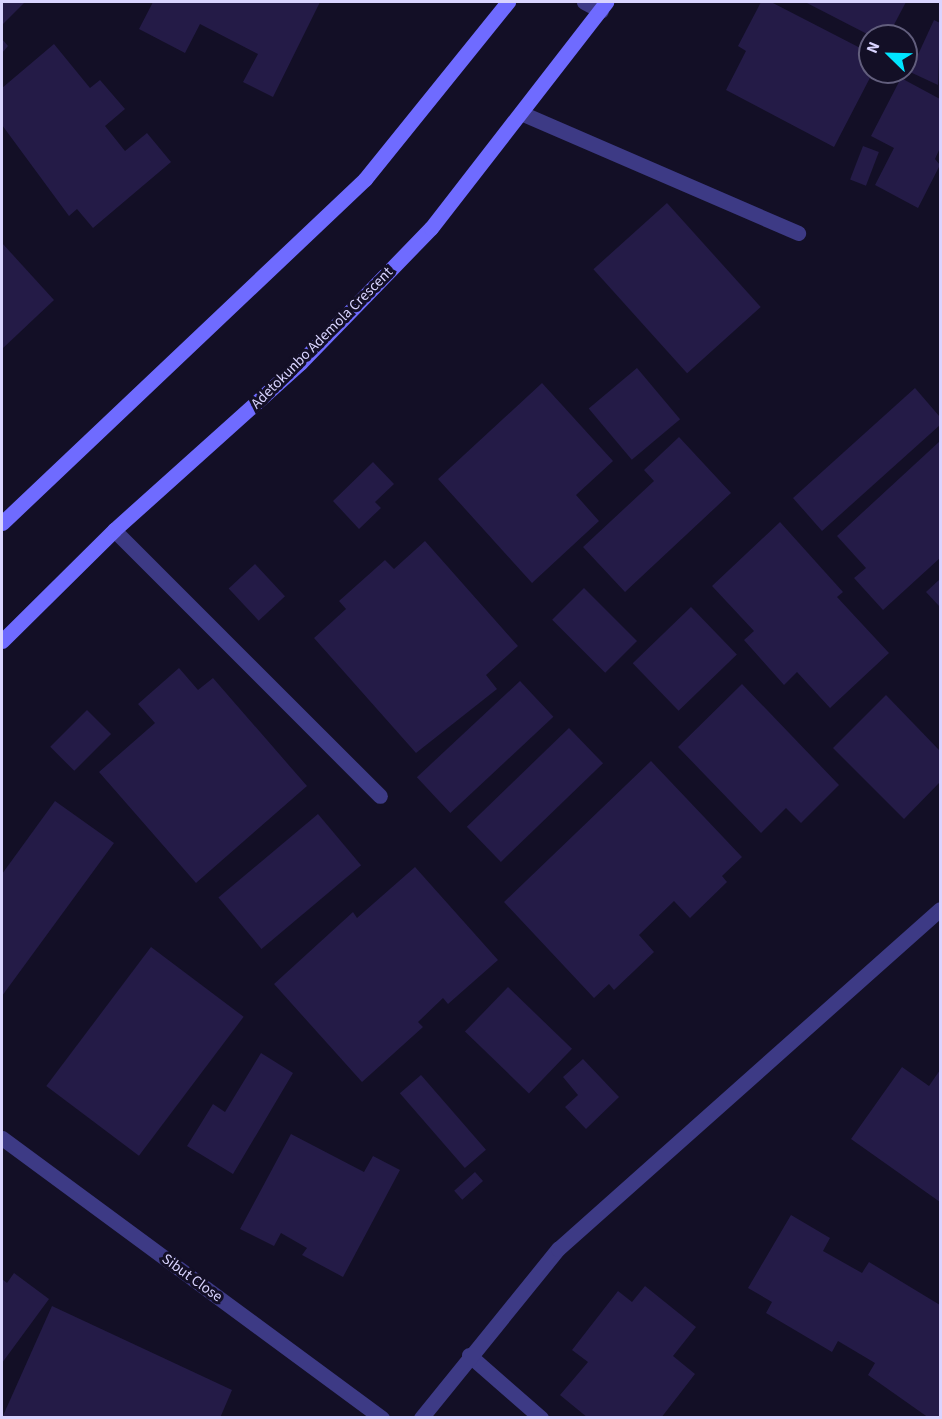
<!DOCTYPE html>
<style>
body{margin:0}
#map{position:relative;width:942px;height:1419px;overflow:hidden;background:#130f26;font-family:"Source Sans 3",sans-serif}
div>[style]{position:absolute}
.building>*{inset:0;background:#241b47;transform-origin:0 0}
.lane>*{height:15px;margin:-7.5px;padding:0 7.5px;transform-origin:7.5px;border-radius:7.5px;background:#3d3a85}
.street>*{height:15px;margin:-7.5px;padding:0 7.5px;transform-origin:7.5px;border-radius:7.5px;background:#3d3a85}
.secondary>*{height:15px;margin:-7.5px;padding:0 7.5px;transform-origin:7.5px;border-radius:7.5px;background:#6f6bff}
span{translate:-50% -50%;white-space:nowrap;text-align:center;line-height:1.15;-webkit-text-stroke:6px #130f26;paint-order:stroke}
.street-label{font-size:15px;color:#d9d4ff}
.frame{position:absolute;inset:0;border:3px solid #d9d4ff;pointer-events:none}
.north{position:absolute;left:858px;top:24px;width:60px;height:60px;box-sizing:border-box;background:#130f26;border:2px solid #625e7d;border-radius:50%;rotate:293deg;font-size:16px;font-weight:700;line-height:24px;text-align:center;color:#d9d4ff}
.north::after{content:'';display:block;margin:auto;width:21px;height:27px;background:#00e5ff;clip-path:polygon(50% 0,100% 100%,50% 72%,0 100%)}
</style>
<div id="map">
<div class="building">
<div style="clip-path:polygon(2px 2px,25px 2px,2px 25px)"></div>
<div style="clip-path:polygon(153px 2px,320px 2px,273px 97px,243px 82px,258px 54px,200px 24px,185px 53px,139px 29px)"></div>
<div style="clip-path:polygon(761px 2px,771px 2px,870px 53px,873px 72px,834px 147px,726px 90px,746px 51px,738px 46px)"></div>
<div style="clip-path:polygon(805px 2px,906px 2px,888px 36px,871px 36px)"></div>
<div style="clip-path:polygon(934px 20px,940px 23px,938px 85px,910px 72px)"></div>
<div style="clip-path:polygon(2px 39px,8px 46px,2px 53px)"></div>
<div style="clip-path:polygon(54px 44px,90px 88px,100px 80px,125px 109px,105px 126px,125px 151px,147px 133px,171px 162px,93px 228px,77px 209px,69px 216px,2px 125px,2px 88px)"></div>
<div style="clip-path:polygon(901px 78px,940px 99px,940px 148px,935px 159px,940px 165px,918px 208px,875px 185px,894px 148px,871px 136px)"></div>
<div style="left:863px;top:146px;width:17px;height:36px;rotate:21deg"></div>
<div style="left:667px;top:203px;width:140px;height:99px;rotate:48deg"></div>
<div style="clip-path:polygon(2px 243px,54px 300px,2px 349px)"></div>
<div style="left:637px;top:368px;width:67px;height:63px;rotate:50deg"></div>
<div style="clip-path:polygon(542px 383px,613px 461px,576px 495px,599px 521px,532px 583px,438px 479px)"></div>
<div style="clip-path:polygon(915px 388px,940px 417px,940px 425px,822px 531px,793px 498px)"></div>
<div style="clip-path:polygon(679px 437px,731px 493px,625px 592px,583px 547px,654px 481px,644px 470px)"></div>
<div style="clip-path:polygon(940px 441px,940px 558px,883px 610px,854px 578px,866px 568px,837px 536px)"></div>
<div style="clip-path:polygon(373px 462px,394px 484px,375px 502px,381px 508px,359px 529px,333px 501px)"></div>
<div style="clip-path:polygon(780px 522px,843px 592px,837px 597px,889px 653px,830px 708px,797px 672px,784px 685px,744px 640px,754px 631px,712px 586px)"></div>
<div style="clip-path:polygon(425px 541px,518px 646px,486px 675px,497px 689px,416px 753px,314px 638px,346px 609px,339px 601px,385px 560px,394px 569px)"></div>
<div style="left:255px;top:564px;width:44px;height:36px;rotate:47deg"></div>
<div style="clip-path:polygon(940px 579px,940px 607px,926px 592px)"></div>
<div style="left:584px;top:588px;width:75px;height:45px;rotate:45deg"></div>
<div style="left:691px;top:607px;width:66px;height:81px;rotate:46deg"></div>
<div style="clip-path:polygon(179px 668px,198px 690px,213px 678px,307px 786px,196px 883px,99px 772px,155px 723px,138px 704px)"></div>
<div style="left:520px;top:681px;width:49px;height:141px;rotate:47deg"></div>
<div style="clip-path:polygon(742px 684px,839px 785px,801px 823px,786px 808px,761px 833px,678px 747px)"></div>
<div style="clip-path:polygon(886px 695px,940px 751px,940px 782px,904px 819px,833px 748px)"></div>
<div style="left:87px;top:710px;width:34px;height:52px;rotate:45deg"></div>
<div style="left:569px;top:728px;width:49px;height:142px;rotate:46deg"></div>
<div style="clip-path:polygon(651px 761px,742px 857px,722px 876px,727px 882px,690px 918px,674px 901px,639px 935px,654px 952px,614px 990px,609px 984px,594px 998px,504px 902px)"></div>
<div style="clip-path:polygon(55px 801px,114px 843px,2px 996px,2px 874px)"></div>
<div style="left:318px;top:814px;width:67px;height:130px;rotate:50deg"></div>
<div style="clip-path:polygon(415px 867px,498px 960px,448px 1004px,443px 998px,418px 1022px,423px 1027px,362px 1082px,274px 984px,353px 912px,357px 918px)"></div>
<div style="left:151px;top:947px;width:116px;height:174px;rotate:37deg"></div>
<div style="left:508px;top:987px;width:89px;height:62px;rotate:44deg"></div>
<div style="clip-path:polygon(261px 1053px,293px 1073px,233px 1174px,187px 1146px,213px 1104px,225px 1112px)"></div>
<div style="clip-path:polygon(583px 1059px,619px 1097px,586px 1129px,565px 1107px,578px 1095px,563px 1077px)"></div>
<div style="clip-path:polygon(902px 1067px,929px 1086px,940px 1070px,940px 1202px,851px 1139px)"></div>
<div style="left:421px;top:1075px;width:99px;height:28px;rotate:49deg"></div>
<div style="clip-path:polygon(291px 1134px,364px 1172px,373px 1156px,400px 1170px,343px 1277px,302px 1255px,307px 1248px,281px 1233px,274px 1246px,240px 1229px)"></div>
<div style="left:475px;top:1172px;width:12px;height:28px;rotate:48deg"></div>
<div style="clip-path:polygon(791px 1215px,830px 1238px,823px 1251px,862px 1273px,869px 1262px,940px 1305px,940px 1418px,929px 1418px,868px 1375px,875px 1363px,838px 1341px,832px 1352px,766px 1313px,772px 1302px,748px 1288px)"></div>
<div style="clip-path:polygon(14px 1273px,49px 1299px,2px 1363px,2px 1279px,7px 1283px)"></div>
<div style="clip-path:polygon(645px 1286px,696px 1327px,673px 1356px,695px 1374px,661px 1418px,588px 1418px,560px 1395px,588px 1362px,572px 1350px,618px 1291px,632px 1302px)"></div>
<div style="clip-path:polygon(52px 1306px,232px 1390px,220px 1418px,2px 1418px)"></div>
</div>
<div class="lane">
<div style="left:521px;top:113px;width:302px;rotate:23.4deg"></div>
<div style="left:114px;top:530px;width:376px;rotate:45deg"></div>
</div>
<div class="street">
<div style="left:584px;top:2px;width:19px;rotate:28deg"></div>
<div style="left:2px;top:1138px;width:472px;rotate:36.4deg"></div>
<div style="left:469px;top:1355px;width:96px;rotate:41.2deg"></div>
<div style="left:421px;top:1418px;width:218px;rotate:-51deg"></div>
<div style="left:558px;top:1249px;width:511px;rotate:-41.67deg"></div>
</div>
<div class="secondary">
<div style="left:2px;top:523px;width:500px;rotate:-43.46deg"></div>
<div style="left:365px;top:179px;width:228px;rotate:-51.1deg"></div>
<div style="left:2px;top:641px;width:158px;rotate:-44.7deg"></div>
<div style="left:114px;top:530px;width:250px;rotate:-41.9deg"></div>
<div style="left:300px;top:363px;width:188px;rotate:-45.9deg"></div>
<div style="left:431px;top:228px;width:286px;rotate:-52.2deg"></div>
</div>
<div class="street-label">
<span style="left:322px;top:338px;rotate:-45deg">Adetokunbo Ademola Crescent</span>
<span style="left:192px;top:1278px;rotate:36deg">Sibut Close</span>
</div>
<div class="frame"></div>
<div class="north">N</div>
</div>
